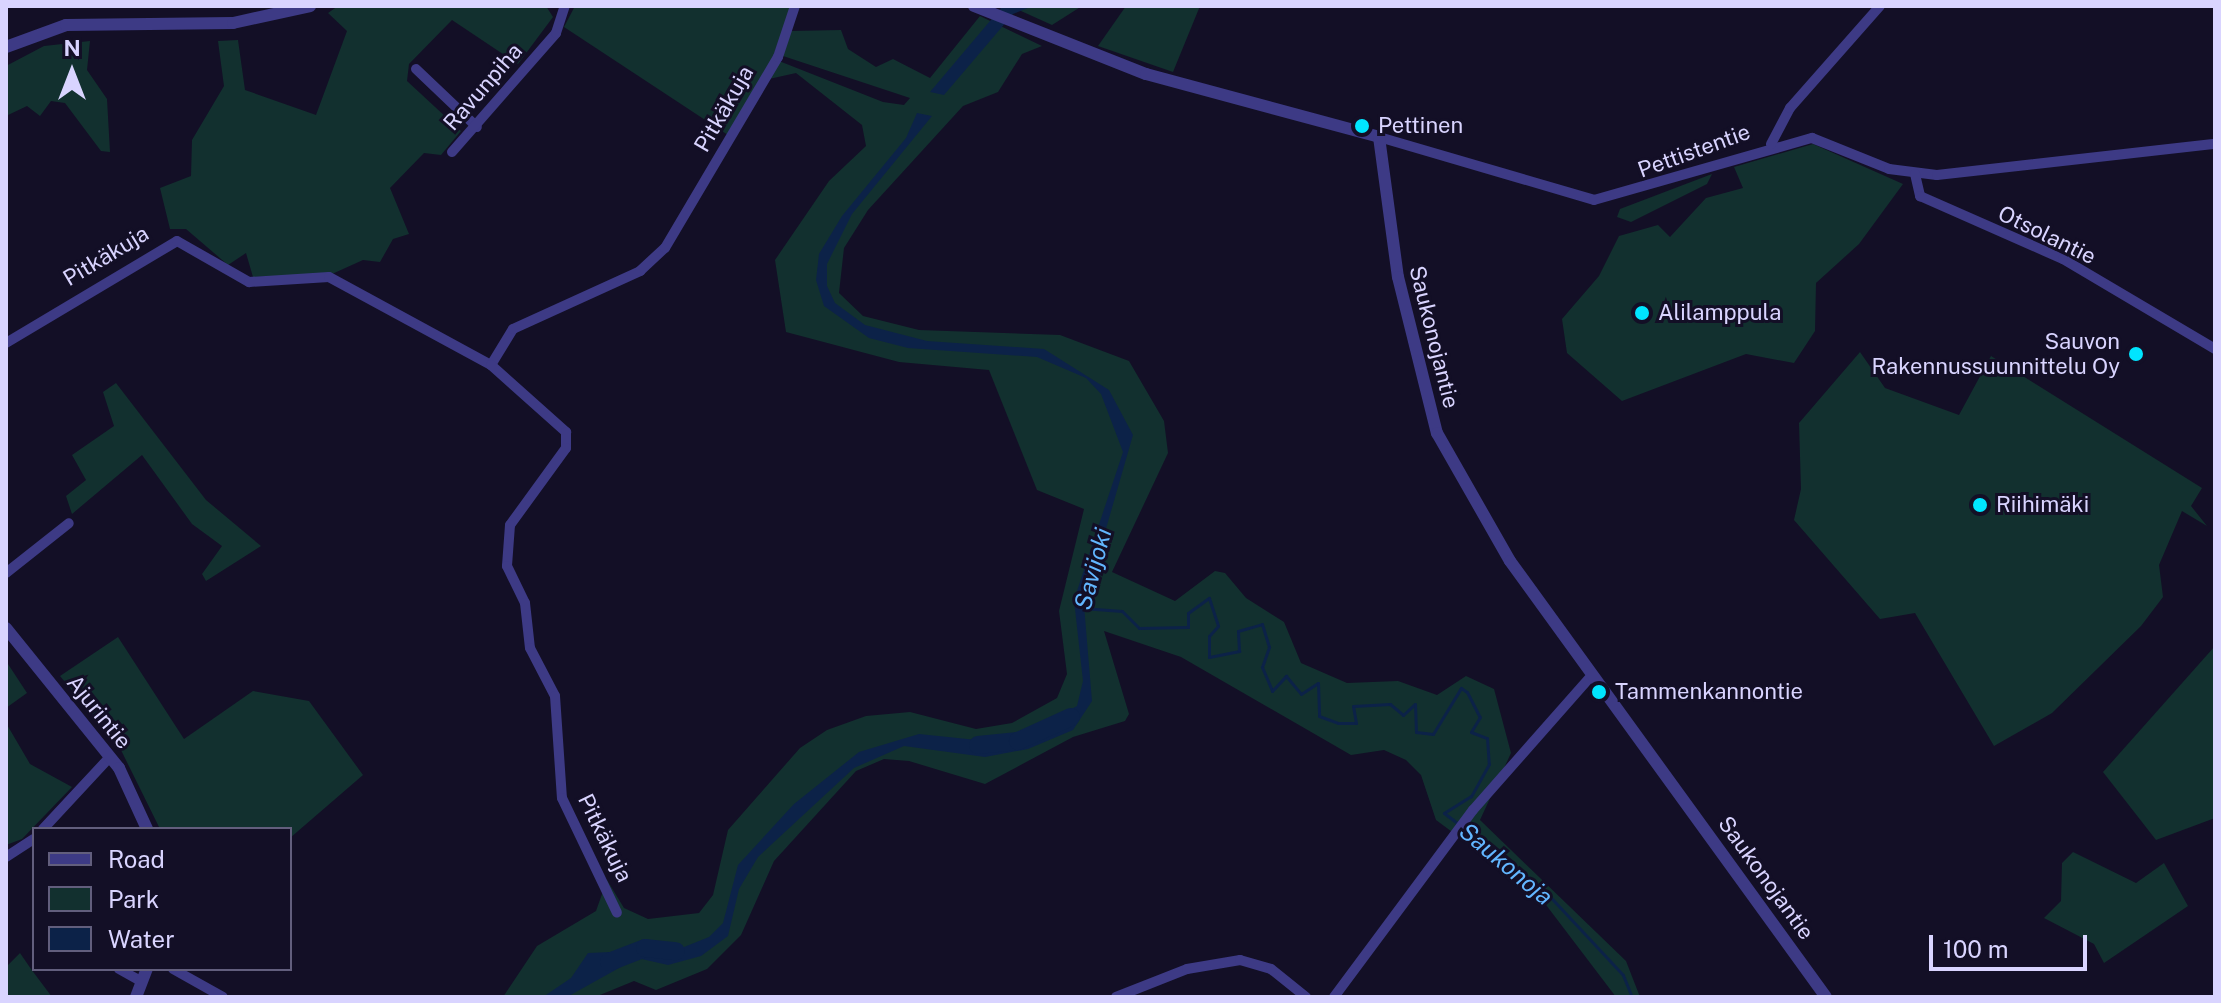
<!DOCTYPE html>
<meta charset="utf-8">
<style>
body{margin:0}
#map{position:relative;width:2221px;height:1003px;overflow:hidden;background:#130f26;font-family:"Public Sans",sans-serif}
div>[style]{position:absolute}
.green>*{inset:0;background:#12302f}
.water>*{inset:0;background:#0c2248}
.stream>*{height:3px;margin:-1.5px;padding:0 1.5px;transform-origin:1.5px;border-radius:1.5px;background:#0c2248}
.river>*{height:18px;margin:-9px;padding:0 9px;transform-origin:9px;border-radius:9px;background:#0c2248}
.minor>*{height:10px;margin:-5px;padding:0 5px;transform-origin:5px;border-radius:5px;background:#3d3a85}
.tertiary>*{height:12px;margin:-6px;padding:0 6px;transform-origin:6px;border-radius:6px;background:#3d3a85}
.dots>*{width:22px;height:22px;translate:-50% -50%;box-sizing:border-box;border:4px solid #130f26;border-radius:50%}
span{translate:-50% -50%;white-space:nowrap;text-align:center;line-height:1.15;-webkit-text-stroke:6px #130f26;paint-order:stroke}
.street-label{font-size:22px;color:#d9d4ff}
.poi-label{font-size:22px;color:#d9d4ff}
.left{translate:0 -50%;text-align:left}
.right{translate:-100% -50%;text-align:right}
.water-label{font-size:24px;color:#62b6ff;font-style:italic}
.frame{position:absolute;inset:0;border:8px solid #d9d4ff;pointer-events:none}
.legend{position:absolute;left:32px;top:827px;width:260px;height:144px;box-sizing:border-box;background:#130f26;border:2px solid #625e7d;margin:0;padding:10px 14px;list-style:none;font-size:24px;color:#d9d4ff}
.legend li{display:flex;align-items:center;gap:16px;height:40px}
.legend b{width:40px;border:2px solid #625e7d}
.north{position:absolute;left:32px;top:32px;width:80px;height:80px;-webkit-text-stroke:6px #130f26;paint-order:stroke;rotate:0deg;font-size:22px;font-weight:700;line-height:32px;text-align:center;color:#d9d4ff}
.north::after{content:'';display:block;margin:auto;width:28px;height:36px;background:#d9d4ff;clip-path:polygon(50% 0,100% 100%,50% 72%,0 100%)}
.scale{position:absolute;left:1929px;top:935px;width:158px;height:36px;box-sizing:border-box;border:4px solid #d9d4ff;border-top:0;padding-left:10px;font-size:24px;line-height:28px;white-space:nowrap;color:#d9d4ff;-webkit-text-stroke:6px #130f26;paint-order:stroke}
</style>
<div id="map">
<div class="green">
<div style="clip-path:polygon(338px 6px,546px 6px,553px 17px,518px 64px,452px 20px,409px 64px,407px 81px,461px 131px,441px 155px,424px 153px,390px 188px,409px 234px,393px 239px,380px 262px,363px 260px,332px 274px,253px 277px,246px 253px,228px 265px,186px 229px,170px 229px,160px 188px,191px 176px,192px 140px,224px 86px,218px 41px,238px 40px,245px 90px,316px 115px,347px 31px,328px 13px)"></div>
<div style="clip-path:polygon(575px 6px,792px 6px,770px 65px,728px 135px,564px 27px)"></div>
<div style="clip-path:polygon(1010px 6px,1082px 6px,1052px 25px)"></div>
<div style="clip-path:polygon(1126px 6px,1200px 6px,1173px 72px,1098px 46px)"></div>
<div style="clip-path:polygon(980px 16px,1042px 46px,1022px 54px,998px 92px,963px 106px,868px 210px,844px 248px,839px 293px,863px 316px,919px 330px,1060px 335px,1129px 361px,1164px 421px,1168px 453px,1112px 572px,1175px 601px,1215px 571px,1225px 573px,1246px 598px,1284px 622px,1301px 663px,1347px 683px,1398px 681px,1437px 695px,1466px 676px,1494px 689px,1511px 753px,1480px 820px,1626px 961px,1640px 997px,1616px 997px,1540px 897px,1436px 820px,1421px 775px,1406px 760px,1384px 750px,1351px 755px,1181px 657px,1104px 631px,1129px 714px,1125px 721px,1073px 737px,985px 784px,909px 761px,884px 759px,856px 771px,774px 861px,741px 935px,707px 969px,656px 990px,634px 981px,595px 997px,503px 997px,537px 946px,596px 911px,607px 880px,624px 908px,648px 919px,699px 913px,713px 895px,728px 830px,800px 748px,827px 730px,866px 716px,910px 712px,976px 729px,1012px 723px,1057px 698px,1067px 674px,1059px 611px,1084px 509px,1037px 490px,989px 370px,899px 362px,786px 332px,775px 260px,829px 181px,866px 146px,862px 125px,796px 73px,769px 79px,779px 61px,883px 102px,904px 105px,910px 98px,783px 56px,791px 31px,841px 30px,848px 49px,876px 67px,893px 59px,930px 78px)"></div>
<div style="clip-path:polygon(90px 41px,87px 70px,107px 99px,110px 152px,101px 151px,65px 103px,51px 101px,40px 116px,27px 106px,6px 116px,6px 66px,44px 46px)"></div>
<div style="clip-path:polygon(1813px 144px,1903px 184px,1859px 244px,1816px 283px,1815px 331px,1794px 363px,1746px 354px,1622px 401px,1567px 353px,1562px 319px,1599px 276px,1619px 236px,1658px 225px,1670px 237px,1706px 198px,1743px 188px,1734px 167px)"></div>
<div style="clip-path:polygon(1712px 174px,1707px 184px,1631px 222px,1617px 217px,1620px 209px)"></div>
<div style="clip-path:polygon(1860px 352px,1885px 388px,1959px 415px,1991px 356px,2202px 488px,2191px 506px,2207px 526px,2182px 511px,2159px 565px,2163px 597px,2141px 626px,2052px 713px,1994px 746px,1915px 613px,1880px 619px,1794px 520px,1801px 489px,1799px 423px)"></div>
<div style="clip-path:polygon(116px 383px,206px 500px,261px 546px,206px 581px,202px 574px,222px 546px,192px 524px,142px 455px,72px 514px,66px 496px,86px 480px,72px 455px,114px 426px,103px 392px)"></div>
<div style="clip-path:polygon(118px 637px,184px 739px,253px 691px,309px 701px,363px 775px,290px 838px,290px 829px,160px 829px,119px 746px,60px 676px)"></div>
<div style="clip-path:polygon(2215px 646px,2215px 818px,2156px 840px,2103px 772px)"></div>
<div style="clip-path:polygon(6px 661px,27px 693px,6px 708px)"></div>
<div style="clip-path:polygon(6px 723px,30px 764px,72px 787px,22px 839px,6px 845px)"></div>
<div style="clip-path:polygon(2073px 852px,2136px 883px,2164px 863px,2188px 906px,2104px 963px,2094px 944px,2044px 918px,2061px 901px,2062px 863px)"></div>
<div style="clip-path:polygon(20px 953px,31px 969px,52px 997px,6px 997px,6px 967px)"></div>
</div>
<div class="water">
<div style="clip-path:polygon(1033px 6px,1013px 14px,944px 95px,930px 92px,1001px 8px)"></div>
<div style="clip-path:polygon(917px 113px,932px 116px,852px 214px,827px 264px,827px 286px,835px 303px,865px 325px,927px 341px,1044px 349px,1109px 390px,1133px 435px,1084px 605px,1092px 701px,1073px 730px,1028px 749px,985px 757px,904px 746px,854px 768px,758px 857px,739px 889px,728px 936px,701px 956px,668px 965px,637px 958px,567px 997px,543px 997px,571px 978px,588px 953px,679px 949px,709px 937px,723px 923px,738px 865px,794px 804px,859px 752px,919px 734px,1006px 743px,1077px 706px,1083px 681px,1074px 600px,1123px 452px,1101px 394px,1086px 378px,1037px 357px,908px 348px,869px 338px,824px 306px,816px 280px,819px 254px,842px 216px,906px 138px)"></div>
</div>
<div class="stream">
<div style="left:1082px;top:608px;width:40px;rotate:4.3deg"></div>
<div style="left:1122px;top:611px;width:24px;rotate:45deg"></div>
<div style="left:1139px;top:628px;width:49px;rotate:-1.2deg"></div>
<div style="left:1188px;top:627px;width:14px;rotate:-90deg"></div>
<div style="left:1188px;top:613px;width:26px;rotate:-36deg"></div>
<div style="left:1209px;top:598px;width:29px;rotate:72deg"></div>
<div style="left:1218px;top:626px;width:13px;rotate:132deg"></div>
<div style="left:1209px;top:636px;width:21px;rotate:90deg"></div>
<div style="left:1209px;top:657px;width:31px;rotate:-11deg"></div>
<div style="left:1239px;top:651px;width:20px;rotate:-93deg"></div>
<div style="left:1238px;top:631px;width:25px;rotate:-16deg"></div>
<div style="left:1262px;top:624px;width:24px;rotate:73deg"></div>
<div style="left:1269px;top:647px;width:21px;rotate:109deg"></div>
<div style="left:1262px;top:667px;width:26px;rotate:67deg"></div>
<div style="left:1272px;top:691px;width:21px;rotate:-47deg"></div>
<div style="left:1286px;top:676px;width:23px;rotate:50deg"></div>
<div style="left:1301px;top:694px;width:20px;rotate:-33deg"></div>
<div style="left:1318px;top:683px;width:33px;rotate:88deg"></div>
<div style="left:1319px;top:716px;width:20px;rotate:20deg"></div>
<div style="left:1338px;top:723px;width:18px"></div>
<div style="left:1356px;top:723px;width:17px;rotate:-100deg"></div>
<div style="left:1353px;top:706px;width:37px;rotate:-3deg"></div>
<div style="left:1390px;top:704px;width:17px;rotate:40deg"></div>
<div style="left:1403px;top:715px;width:16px;rotate:-43deg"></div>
<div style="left:1415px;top:704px;width:28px;rotate:88deg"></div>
<div style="left:1416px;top:732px;width:17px;rotate:7deg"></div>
<div style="left:1433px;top:734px;width:54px;rotate:-58.7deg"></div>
<div style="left:1461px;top:688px;width:7px;rotate:34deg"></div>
<div style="left:1467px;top:692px;width:28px;rotate:63deg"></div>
<div style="left:1480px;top:717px;width:17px;rotate:121deg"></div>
<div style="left:1471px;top:732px;width:17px;rotate:21deg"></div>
<div style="left:1487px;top:738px;width:26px;rotate:86deg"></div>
<div style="left:1489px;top:764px;width:37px;rotate:119deg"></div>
<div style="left:1471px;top:796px;width:32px;rotate:148deg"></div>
<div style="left:1444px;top:813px;width:122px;rotate:37.3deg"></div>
<div style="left:1541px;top:887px;width:120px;rotate:47deg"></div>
<div style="left:1623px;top:975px;width:24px;rotate:68deg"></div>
</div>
<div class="river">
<div style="left:978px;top:745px;width:40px;rotate:-5.7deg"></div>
<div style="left:1018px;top:741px;width:58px;rotate:-24.4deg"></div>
<div style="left:609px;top:962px;width:39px;rotate:-21deg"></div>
<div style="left:645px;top:948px;width:31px;rotate:6deg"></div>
</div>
<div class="minor">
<div style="left:416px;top:69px;width:84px;rotate:43.6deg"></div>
<div style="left:1379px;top:137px;width:224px;rotate:16.3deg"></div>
<div style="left:1594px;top:200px;width:227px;rotate:-15.9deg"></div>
<div style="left:1812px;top:138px;width:83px;rotate:21.9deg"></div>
<div style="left:1889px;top:169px;width:48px;rotate:7.1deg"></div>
<div style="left:1937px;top:175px;width:280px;rotate:-6.4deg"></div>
<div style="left:1771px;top:144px;width:41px;rotate:-62.2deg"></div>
<div style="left:1790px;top:108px;width:136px;rotate:-48.6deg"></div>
<div style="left:452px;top:152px;width:158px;rotate:-48.8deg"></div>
<div style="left:556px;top:33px;width:28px;rotate:-72deg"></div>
<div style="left:1915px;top:174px;width:23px;rotate:77deg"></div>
<div style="left:1920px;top:196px;width:156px;rotate:23.8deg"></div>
<div style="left:2063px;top:259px;width:177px;rotate:30.6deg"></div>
<div style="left:6px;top:343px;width:199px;rotate:-30.8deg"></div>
<div style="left:177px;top:241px;width:83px;rotate:29.7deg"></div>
<div style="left:249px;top:282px;width:80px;rotate:-3.6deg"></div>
<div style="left:329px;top:277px;width:184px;rotate:28.5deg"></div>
<div style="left:491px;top:365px;width:42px;rotate:-58.6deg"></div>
<div style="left:513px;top:329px;width:140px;rotate:-24.5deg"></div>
<div style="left:640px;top:271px;width:34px;rotate:-43deg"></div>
<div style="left:665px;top:248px;width:222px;rotate:-59.4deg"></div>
<div style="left:778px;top:57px;width:54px;rotate:-71.6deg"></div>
<div style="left:491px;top:365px;width:101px;rotate:41.8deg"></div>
<div style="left:566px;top:432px;width:16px;rotate:90deg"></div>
<div style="left:566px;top:448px;width:95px;rotate:126deg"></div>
<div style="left:510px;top:525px;width:41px;rotate:94.2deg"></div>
<div style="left:507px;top:566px;width:41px;rotate:64.1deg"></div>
<div style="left:525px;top:603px;width:45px;rotate:83.7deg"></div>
<div style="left:530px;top:648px;width:54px;rotate:62.5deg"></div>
<div style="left:555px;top:696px;width:102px;rotate:86.1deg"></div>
<div style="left:562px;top:798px;width:127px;rotate:64.4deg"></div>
<div style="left:6px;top:573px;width:80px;rotate:-38.4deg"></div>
<div style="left:43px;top:829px;width:98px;rotate:-47.1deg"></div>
<div style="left:6px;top:857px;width:33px;rotate:-33deg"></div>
<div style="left:119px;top:969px;width:26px;rotate:29deg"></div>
<div style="left:173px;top:969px;width:57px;rotate:29.2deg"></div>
<div style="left:1116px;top:997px;width:76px;rotate:-21.5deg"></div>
<div style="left:1187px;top:969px;width:54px;rotate:-9.6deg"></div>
<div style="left:1240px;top:960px;width:32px;rotate:16deg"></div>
<div style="left:1271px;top:969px;width:45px;rotate:38.7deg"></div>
<div style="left:1334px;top:997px;width:233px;rotate:-53.4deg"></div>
<div style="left:1473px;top:810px;width:180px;rotate:-48.6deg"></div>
</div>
<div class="tertiary">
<div style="left:974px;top:6px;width:185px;rotate:21.6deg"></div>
<div style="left:1146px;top:74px;width:241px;rotate:15.1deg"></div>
<div style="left:1379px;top:137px;width:141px;rotate:82.3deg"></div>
<div style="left:1398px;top:277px;width:161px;rotate:76deg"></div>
<div style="left:1437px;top:433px;width:147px;rotate:60.3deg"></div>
<div style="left:1510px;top:561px;width:538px;rotate:54.07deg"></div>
<div style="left:6px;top:47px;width:64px;rotate:-20.1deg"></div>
<div style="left:66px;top:25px;width:167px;rotate:-0.7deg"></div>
<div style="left:233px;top:23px;width:79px;rotate:-12.4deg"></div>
<div style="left:6px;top:628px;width:180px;rotate:51.1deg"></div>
<div style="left:119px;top:768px;width:67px;rotate:65.3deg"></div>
<div style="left:136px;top:997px;width:30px;rotate:-69deg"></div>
</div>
<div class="dots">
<div style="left:1362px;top:126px;background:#00e5ff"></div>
<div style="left:1642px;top:313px;background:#00e5ff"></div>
<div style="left:2136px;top:354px;background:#00e5ff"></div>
<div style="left:1980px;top:505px;background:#00e5ff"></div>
<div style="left:1599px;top:692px;background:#00e5ff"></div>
</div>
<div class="street-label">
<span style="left:483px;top:87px;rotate:-49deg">Ravunpiha</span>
<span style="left:724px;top:109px;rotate:-60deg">Pitkäkuja</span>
<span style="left:1694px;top:151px;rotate:-20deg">Pettistentie</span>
<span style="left:2047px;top:235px;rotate:26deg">Otsolantie</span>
<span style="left:106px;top:256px;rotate:-31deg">Pitkäkuja</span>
<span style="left:1434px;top:337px;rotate:76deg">Saukonojantie</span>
<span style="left:99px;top:712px;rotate:51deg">Ajurintie</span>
<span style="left:605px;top:838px;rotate:64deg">Pitkäkuja</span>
<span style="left:1766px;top:878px;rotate:54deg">Saukonojantie</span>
</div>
<div class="poi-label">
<span class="left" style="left:1378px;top:126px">Pettinen</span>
<span class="left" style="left:1658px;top:313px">Alilamppula</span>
<span class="right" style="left:2120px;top:354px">Sauvon<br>Rakennussuunnittelu Oy</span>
<span class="left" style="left:1996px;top:505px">Riihimäki</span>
<span class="left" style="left:1615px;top:692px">Tammenkannontie</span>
</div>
<div class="water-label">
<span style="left:1093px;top:569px;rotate:-75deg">Savijoki</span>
<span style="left:1506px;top:864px;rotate:40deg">Saukonoja</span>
</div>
<div class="frame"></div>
<ul class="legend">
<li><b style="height:10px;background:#3d3a85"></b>Road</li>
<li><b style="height:22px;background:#12302f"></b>Park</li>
<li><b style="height:22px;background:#0c2248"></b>Water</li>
</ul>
<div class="north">N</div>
<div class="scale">100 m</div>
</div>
